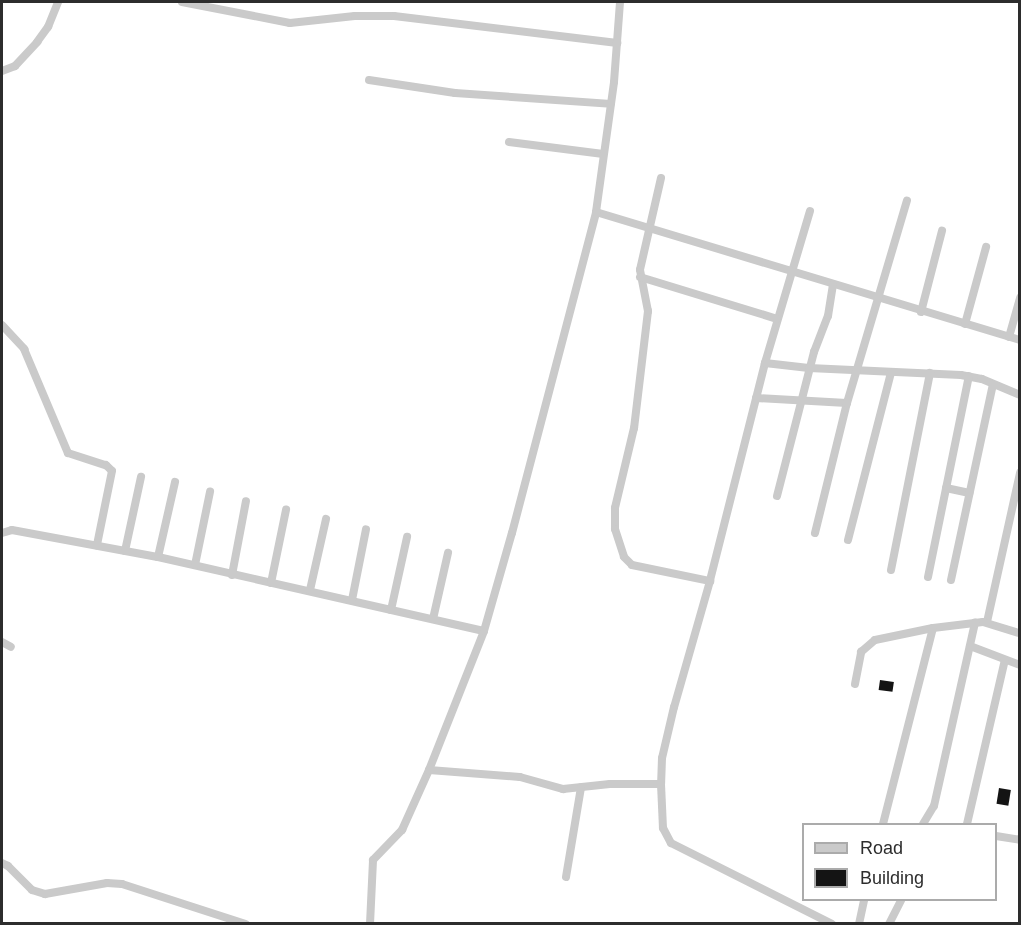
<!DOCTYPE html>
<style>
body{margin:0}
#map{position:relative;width:1021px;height:925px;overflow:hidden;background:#fff;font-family:Helvetica,sans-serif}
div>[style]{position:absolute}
.building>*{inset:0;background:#141414;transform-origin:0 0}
.minor>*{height:8px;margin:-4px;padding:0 4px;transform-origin:4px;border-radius:4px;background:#cacaca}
span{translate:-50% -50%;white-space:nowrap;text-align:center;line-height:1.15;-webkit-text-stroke:6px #fff;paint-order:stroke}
.frame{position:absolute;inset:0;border:3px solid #2d2d2d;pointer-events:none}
.legend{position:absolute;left:802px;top:823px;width:195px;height:78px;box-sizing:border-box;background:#fff;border:2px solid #ababab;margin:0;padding:8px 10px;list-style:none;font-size:18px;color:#2d2d2d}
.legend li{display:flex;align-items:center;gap:12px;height:30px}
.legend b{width:30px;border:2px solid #ababab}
</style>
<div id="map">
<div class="building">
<div style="left:880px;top:680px;width:14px;height:10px;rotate:8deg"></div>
<div style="left:999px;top:788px;width:12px;height:16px;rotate:9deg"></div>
</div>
<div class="minor">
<div style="left:182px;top:2px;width:110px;rotate:11deg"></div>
<div style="left:290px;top:23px;width:65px;rotate:-6.1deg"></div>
<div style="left:355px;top:16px;width:39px"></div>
<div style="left:394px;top:16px;width:225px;rotate:6.9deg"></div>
<div style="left:2px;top:71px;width:14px;rotate:-21deg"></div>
<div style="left:15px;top:66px;width:33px;rotate:-47deg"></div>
<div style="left:37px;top:42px;width:19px;rotate:-54deg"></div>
<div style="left:48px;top:27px;width:27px;rotate:-68deg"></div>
<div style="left:369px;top:80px;width:87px;rotate:8.6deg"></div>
<div style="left:455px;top:93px;width:156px;rotate:4deg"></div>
<div style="left:509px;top:142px;width:95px;rotate:7.3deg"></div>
<div style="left:661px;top:178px;width:94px;rotate:102.9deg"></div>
<div style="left:640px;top:270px;width:42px;rotate:79deg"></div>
<div style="left:648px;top:311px;width:118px;rotate:96.8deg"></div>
<div style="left:634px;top:428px;width:82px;rotate:103.4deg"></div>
<div style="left:615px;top:508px;width:21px;rotate:90deg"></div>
<div style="left:615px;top:529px;width:29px;rotate:72deg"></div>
<div style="left:624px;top:557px;width:11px;rotate:45deg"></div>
<div style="left:632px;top:565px;width:80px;rotate:11.6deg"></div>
<div style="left:810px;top:211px;width:159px;rotate:106.5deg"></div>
<div style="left:765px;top:363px;width:225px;rotate:104.2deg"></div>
<div style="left:710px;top:581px;width:131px;rotate:105.9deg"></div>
<div style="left:674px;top:707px;width:52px;rotate:103.2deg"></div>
<div style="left:662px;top:758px;width:26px;rotate:92deg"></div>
<div style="left:661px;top:784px;width:44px;rotate:87.4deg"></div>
<div style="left:663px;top:828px;width:17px;rotate:62deg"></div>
<div style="left:671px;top:843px;width:180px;rotate:26.7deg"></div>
<div style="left:596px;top:212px;width:443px;rotate:16.8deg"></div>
<div style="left:640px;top:277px;width:143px;rotate:17deg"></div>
<div style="left:921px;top:312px;width:84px;rotate:-75.5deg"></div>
<div style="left:965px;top:324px;width:80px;rotate:-74.7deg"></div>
<div style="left:2px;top:325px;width:33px;rotate:47deg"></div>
<div style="left:24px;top:349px;width:113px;rotate:67.1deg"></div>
<div style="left:68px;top:453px;width:40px;rotate:18deg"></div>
<div style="left:106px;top:465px;width:8px;rotate:45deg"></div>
<div style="left:112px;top:471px;width:76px;rotate:101.5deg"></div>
<div style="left:1009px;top:337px;width:41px;rotate:-74.2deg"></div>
<div style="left:765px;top:363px;width:44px;rotate:6.5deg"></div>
<div style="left:809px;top:368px;width:152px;rotate:2.6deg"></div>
<div style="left:961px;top:375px;width:21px;rotate:11deg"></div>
<div style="left:982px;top:379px;width:41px;rotate:22.8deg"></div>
<div style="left:756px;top:398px;width:91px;rotate:3.1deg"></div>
<div style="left:946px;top:488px;width:24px;rotate:12deg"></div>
<div style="left:777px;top:496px;width:149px;rotate:-75.6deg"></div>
<div style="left:814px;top:352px;width:39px;rotate:-69deg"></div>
<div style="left:828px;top:316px;width:31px;rotate:-81deg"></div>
<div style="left:2px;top:533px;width:10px;rotate:-17deg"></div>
<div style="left:12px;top:530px;width:148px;rotate:10.5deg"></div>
<div style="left:158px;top:557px;width:334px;rotate:12.8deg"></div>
<div style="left:815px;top:533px;width:134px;rotate:-76.2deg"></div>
<div style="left:847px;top:403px;width:211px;rotate:-73.5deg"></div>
<div style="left:848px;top:540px;width:173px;rotate:-75.6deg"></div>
<div style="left:125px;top:551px;width:76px;rotate:-77.8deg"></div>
<div style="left:158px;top:557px;width:77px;rotate:-77.2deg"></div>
<div style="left:195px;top:565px;width:75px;rotate:-78.4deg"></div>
<div style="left:891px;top:570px;width:201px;rotate:-78.8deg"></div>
<div style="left:232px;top:575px;width:75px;rotate:-79.3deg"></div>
<div style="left:928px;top:577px;width:205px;rotate:-78.5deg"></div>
<div style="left:951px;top:580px;width:200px;rotate:-77.9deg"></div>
<div style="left:271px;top:583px;width:75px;rotate:-78.4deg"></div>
<div style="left:310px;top:590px;width:73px;rotate:-77.3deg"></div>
<div style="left:352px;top:600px;width:72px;rotate:-78.8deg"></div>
<div style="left:391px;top:610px;width:75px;rotate:-77.6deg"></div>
<div style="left:433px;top:619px;width:68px;rotate:-77.2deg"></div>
<div style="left:987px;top:622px;width:153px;rotate:-77.5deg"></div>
<div style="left:2px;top:642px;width:10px;rotate:29deg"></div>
<div style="left:970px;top:646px;width:53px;rotate:20.8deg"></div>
<div style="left:855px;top:684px;width:33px;rotate:-79deg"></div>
<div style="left:861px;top:652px;width:18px;rotate:-41deg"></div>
<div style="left:875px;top:640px;width:59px;rotate:-11.7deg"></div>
<div style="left:933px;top:628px;width:50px;rotate:-6.8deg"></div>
<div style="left:983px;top:622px;width:39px;rotate:17deg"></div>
<div style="left:429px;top:770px;width:91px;rotate:4.4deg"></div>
<div style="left:520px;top:777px;width:45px;rotate:15.6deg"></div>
<div style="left:563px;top:789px;width:47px;rotate:-6.1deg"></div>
<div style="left:610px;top:784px;width:51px"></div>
<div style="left:883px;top:824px;width:202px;rotate:-75.7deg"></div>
<div style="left:923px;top:824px;width:21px;rotate:-59deg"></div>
<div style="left:934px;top:806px;width:188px;rotate:-77.4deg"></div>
<div style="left:967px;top:824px;width:168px;rotate:-77deg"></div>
<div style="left:996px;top:836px;width:24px;rotate:9deg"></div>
<div style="left:2px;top:863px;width:7px;rotate:27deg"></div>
<div style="left:8px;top:866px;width:34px;rotate:45deg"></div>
<div style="left:32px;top:890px;width:14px;rotate:17deg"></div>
<div style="left:45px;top:894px;width:63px;rotate:-10.1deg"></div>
<div style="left:107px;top:883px;width:15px;rotate:4deg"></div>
<div style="left:122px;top:884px;width:130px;rotate:17.9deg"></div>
<div style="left:566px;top:877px;width:91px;rotate:-80.5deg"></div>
<div style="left:370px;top:924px;width:64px;rotate:-87.3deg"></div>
<div style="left:373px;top:860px;width:42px;rotate:-46deg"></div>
<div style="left:402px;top:830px;width:66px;rotate:-65.8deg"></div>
<div style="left:429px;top:770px;width:149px;rotate:-68.4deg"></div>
<div style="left:484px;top:631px;width:102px;rotate:-74.1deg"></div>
<div style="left:512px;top:533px;width:332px;rotate:-75.3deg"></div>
<div style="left:596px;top:212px;width:131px;rotate:-82.1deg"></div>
<div style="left:614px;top:82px;width:80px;rotate:-85.7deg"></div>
<div style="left:859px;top:924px;width:25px;rotate:-78deg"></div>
<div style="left:889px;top:924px;width:27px;rotate:-63deg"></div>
</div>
<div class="frame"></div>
<ul class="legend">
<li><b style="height:8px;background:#cacaca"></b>Road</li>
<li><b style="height:16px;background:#141414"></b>Building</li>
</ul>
</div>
